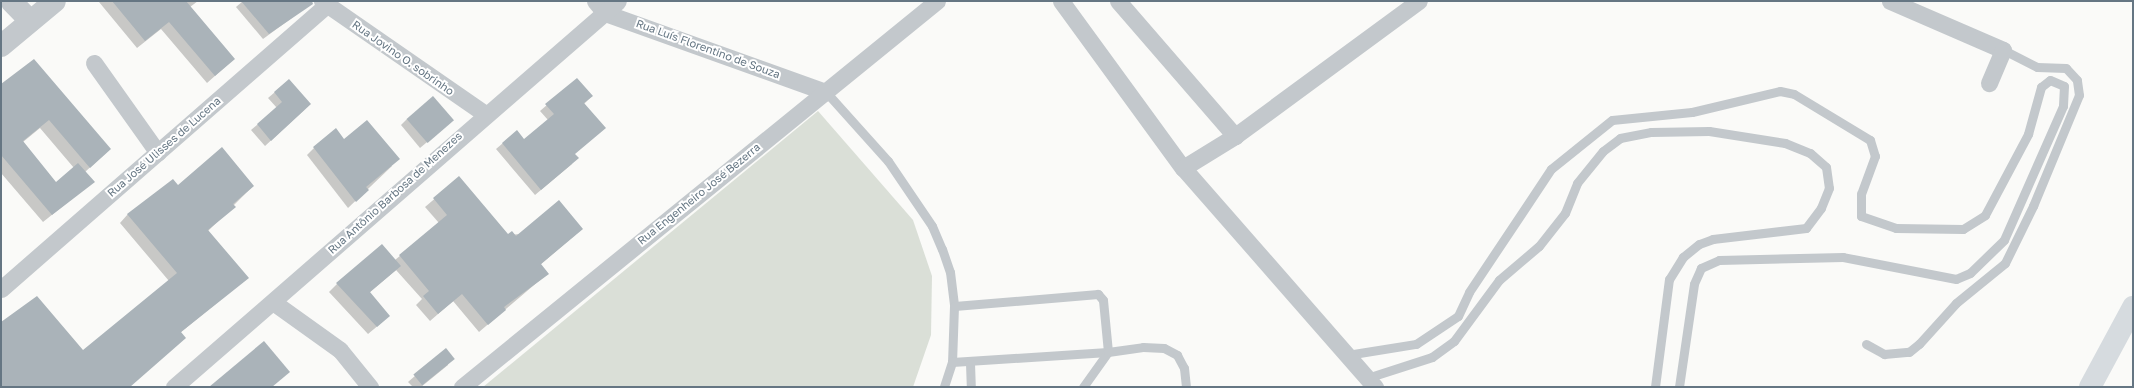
<!DOCTYPE html>
<meta charset="utf-8">
<style>
body{margin:0}
#map{position:relative;width:2134px;height:388px;overflow:hidden;background:#fafaf8;font-family:"Golos Text",sans-serif}
div>[style]{position:absolute}
.green>*{inset:0;background:#dadfd7}
.shadow>*{inset:0;background:#0003}
.building>*{inset:0;background:#aab3b9;transform-origin:0 0}
.service>*{height:9px;margin:-4.5px;padding:0 4.5px;transform-origin:4.5px;border-radius:4.5px;background:#c3c8cc}
.minor>*{height:17px;margin:-8.5px;padding:0 8.5px;transform-origin:8.5px;border-radius:8.5px;background:#c3c8cc}
.tertiary>*{height:22px;margin:-11px;padding:0 11px;transform-origin:11px;border-radius:11px;background:#c3c8cc}
.secondary>*{height:22px;margin:-11px;padding:0 11px;transform-origin:11px;border-radius:11px;background:#d6dbdf}
span{translate:-50% -50%;white-space:nowrap;text-align:center;line-height:1.15;-webkit-text-stroke:4px #fff;paint-order:stroke}
.street-label{font-size:11px;color:#657683}
.frame{position:absolute;inset:0;border:2px solid #657683;pointer-events:none}
</style>
<div id="map">
<div class="green">
<div style="clip-path:polygon(818px 111px,913px 220px,932px 276px,931px 335px,913px 387px,483px 387px)"></div>
</div>
<div class="shadow">
<div style="clip-path:polygon(198px 1px,190px 7px,234px 59px,207px 83px,161px 29px,137px 48px,99px 2px)"></div>
<div style="clip-path:polygon(243px 1px,304px 1px,308px 6px,263px 39px,236px 7px)"></div>
<div style="clip-path:polygon(577px 79px,592px 96px,584px 104px,572px 164px,535px 195px,496px 149px,517px 131px,524px 140px,548px 120px,540px 111px)"></div>
<div style="clip-path:polygon(289px 80px,304px 110px,265px 146px,251px 130px,277px 108px,268px 98px)"></div>
<div style="clip-path:polygon(evenodd,1px 88px,110px 149px,85px 172px,93px 182px,43px 222px,1px 173px,1px 88px,40px 128px,74px 168px,56px 184px,23px 142px,40px 128px)"></div>
<div style="clip-path:polygon(407px 119px,446px 126px,420px 148px,401px 125px)"></div>
<div style="clip-path:polygon(314px 148px,392px 166px,348px 208px,307px 155px)"></div>
<div style="clip-path:polygon(459px 178px,508px 235px,582px 229px,540px 265px,547px 274px,479px 332px,453px 301px,430px 321px,416px 305px,422px 299px,396px 270px,369px 293px,380px 324px,368px 334px,329px 292px,337px 284px,395px 260px,439px 223px,425px 207px)"></div>
<div style="clip-path:polygon(253px 186px,208px 231px,247px 278px,180px 333px,128px 387px,1px 387px,1px 324px,83px 351px,169px 281px,120px 223px,128px 214px,178px 187px)"></div>
<div style="clip-path:polygon(446px 349px,448px 365px,421px 387px,413px 387px,408px 382px)"></div>
</div>
<div class="building">
<div style="clip-path:polygon(112px 1px,186px 1px,235px 59px,215px 76px,169px 22px,145px 41px)"></div>
<div style="clip-path:polygon(241px 1px,312px 1px,313px 4px,269px 34px)"></div>
<div style="clip-path:polygon(34px 59px,111px 149px,90px 168px,49px 120px,23px 141px,56px 182px,78px 163px,95px 182px,52px 215px,1px 155px,1px 84px)"></div>
<div style="clip-path:polygon(577px 78px,593px 96px,584px 103px,606px 128px,575px 154px,579px 158px,541px 190px,502px 143px,517px 130px,524px 139px,554px 114px,545px 104px)"></div>
<div style="clip-path:polygon(289px 79px,311px 104px,271px 141px,257px 124px,282px 102px,274px 92px)"></div>
<div style="left:433px;top:96px;width:32px;height:35px;rotate:49deg"></div>
<div style="clip-path:polygon(367px 120px,400px 159px,366px 187px,369px 190px,356px 202px,313px 147px,336px 128px,344px 139px)"></div>
<div style="clip-path:polygon(222px 147px,254px 186px,233px 204px,236px 207px,208px 230px,249px 278px,181px 332px,186px 338px,130px 387px,1px 387px,1px 322px,37px 296px,83px 350px,177px 273px,127px 214px,173px 179px,178px 185px)"></div>
<div style="clip-path:polygon(459px 176px,508px 234px,512px 231px,516px 236px,559px 200px,583px 229px,541px 264px,549px 274px,504px 307px,506px 310px,488px 325px,462px 294px,438px 314px,423px 296px,429px 291px,399px 255px,447px 215px,433px 198px)"></div>
<div style="clip-path:polygon(382px 244px,401px 266px,370px 292px,390px 316px,377px 327px,336px 283px)"></div>
<div style="clip-path:polygon(264px 341px,290px 372px,272px 387px,209px 387px)"></div>
<div style="left:446px;top:348px;width:14px;height:42px;rotate:51deg"></div>
</div>
<div class="service">
<div style="left:826px;top:92px;width:93px;rotate:48.1deg"></div>
<div style="left:888px;top:161px;width:78px;rotate:55.9deg"></div>
<div style="left:932px;top:226px;width:25px;rotate:67deg"></div>
<div style="left:942px;top:249px;width:24px;rotate:71deg"></div>
<div style="left:950px;top:272px;width:34px;rotate:83deg"></div>
<div style="left:954px;top:306px;width:56px;rotate:92deg"></div>
<div style="left:952px;top:362px;width:26px;rotate:108deg"></div>
<div style="left:1866px;top:344px;width:21px;rotate:29deg"></div>
<div style="left:1884px;top:354px;width:25px;rotate:-5deg"></div>
<div style="left:1909px;top:352px;width:13px;rotate:-39deg"></div>
<div style="left:1919px;top:344px;width:55px;rotate:-47.9deg"></div>
<div style="left:1956px;top:303px;width:63px;rotate:-39.2deg"></div>
<div style="left:2005px;top:263px;width:64px;rotate:-63.8deg"></div>
<div style="left:2033px;top:206px;width:120px;rotate:-67.5deg"></div>
<div style="left:2079px;top:95px;width:15px;rotate:-98deg"></div>
<div style="left:2077px;top:80px;width:16px;rotate:-133deg"></div>
<div style="left:2066px;top:68px;width:29px;rotate:-178deg"></div>
<div style="left:2037px;top:67px;width:38px;rotate:-153deg"></div>
<div style="left:1347px;top:355px;width:70px;rotate:-9.1deg"></div>
<div style="left:1416px;top:344px;width:50px;rotate:-33.7deg"></div>
<div style="left:1458px;top:316px;width:26px;rotate:-65deg"></div>
<div style="left:1469px;top:292px;width:148px;rotate:-56.3deg"></div>
<div style="left:1551px;top:169px;width:78px;rotate:-38.8deg"></div>
<div style="left:1612px;top:120px;width:80px;rotate:-5.7deg"></div>
<div style="left:1692px;top:112px;width:90px;rotate:-13.4deg"></div>
<div style="left:1780px;top:91px;width:14px;rotate:12deg"></div>
<div style="left:1794px;top:94px;width:89px;rotate:31.2deg"></div>
<div style="left:1870px;top:140px;width:17px;rotate:73deg"></div>
<div style="left:1875px;top:156px;width:40px;rotate:110.2deg"></div>
<div style="left:1861px;top:194px;width:22px;rotate:90deg"></div>
<div style="left:1861px;top:216px;width:37px;rotate:19deg"></div>
<div style="left:1896px;top:228px;width:67px;rotate:0.9deg"></div>
<div style="left:1963px;top:229px;width:26px;rotate:-32deg"></div>
<div style="left:1985px;top:215px;width:92px;rotate:-62deg"></div>
<div style="left:2028px;top:134px;width:49px;rotate:-74.5deg"></div>
<div style="left:2041px;top:87px;width:11px;rotate:-38deg"></div>
<div style="left:2050px;top:80px;width:15px;rotate:23deg"></div>
<div style="left:2064px;top:86px;width:20px;rotate:93deg"></div>
<div style="left:2063px;top:106px;width:146px;rotate:113.8deg"></div>
<div style="left:2004px;top:240px;width:47px;rotate:135.9deg"></div>
<div style="left:1970px;top:273px;width:15px;rotate:157deg"></div>
<div style="left:1956px;top:279px;width:115px;rotate:-169deg"></div>
<div style="left:1843px;top:257px;width:124px;rotate:178.6deg"></div>
<div style="left:1719px;top:260px;width:20px;rotate:156deg"></div>
<div style="left:1701px;top:268px;width:17px;rotate:114deg"></div>
<div style="left:1694px;top:284px;width:104px;rotate:98.3deg"></div>
<div style="left:952px;top:362px;width:156px;rotate:-3.7deg"></div>
<div style="left:1108px;top:352px;width:52px;rotate:-95.5deg"></div>
<div style="left:1103px;top:300px;width:8px;rotate:-130deg"></div>
<div style="left:1098px;top:294px;width:144px;rotate:175.2deg"></div>
<div style="left:970px;top:363px;width:24px;rotate:88deg"></div>
<div style="left:1367px;top:378px;width:68px;rotate:-17.9deg"></div>
<div style="left:1432px;top:357px;width:27px;rotate:-36deg"></div>
<div style="left:1454px;top:341px;width:76px;rotate:-53.6deg"></div>
<div style="left:1499px;top:280px;width:52px;rotate:-40.4deg"></div>
<div style="left:1539px;top:246px;width:42px;rotate:-51.8deg"></div>
<div style="left:1565px;top:213px;width:32px;rotate:-68deg"></div>
<div style="left:1577px;top:183px;width:41px;rotate:-50.9deg"></div>
<div style="left:1603px;top:151px;width:21px;rotate:-37deg"></div>
<div style="left:1620px;top:138px;width:32px;rotate:-11deg"></div>
<div style="left:1651px;top:132px;width:58px;rotate:-1deg"></div>
<div style="left:1709px;top:131px;width:77px;rotate:9deg"></div>
<div style="left:1785px;top:143px;width:27px;rotate:22deg"></div>
<div style="left:1810px;top:153px;width:21px;rotate:41deg"></div>
<div style="left:1826px;top:167px;width:21px;rotate:82deg"></div>
<div style="left:1829px;top:188px;width:22px;rotate:112deg"></div>
<div style="left:1821px;top:208px;width:25px;rotate:127deg"></div>
<div style="left:1806px;top:228px;width:94px;rotate:173.3deg"></div>
<div style="left:1713px;top:239px;width:15px;rotate:160deg"></div>
<div style="left:1699px;top:244px;width:21px;rotate:141deg"></div>
<div style="left:1683px;top:257px;width:26px;rotate:122deg"></div>
<div style="left:1669px;top:279px;width:109px;rotate:97.4deg"></div>
<div style="left:1083px;top:387px;width:43px;rotate:-54.5deg"></div>
<div style="left:1108px;top:352px;width:35px;rotate:-8deg"></div>
<div style="left:1143px;top:347px;width:21px;rotate:3deg"></div>
<div style="left:1164px;top:348px;width:15px;rotate:28deg"></div>
<div style="left:1177px;top:355px;width:15px;rotate:62deg"></div>
<div style="left:1184px;top:368px;width:19px;rotate:84deg"></div>
</div>
<div class="minor">
<div style="left:322px;top:1px;width:198px;rotate:34.7deg"></div>
<div style="left:595px;top:1px;width:16px;rotate:50deg"></div>
<div style="left:605px;top:13px;width:235px;rotate:19.7deg"></div>
<div style="left:1061px;top:1px;width:207px;rotate:53.9deg"></div>
<div style="left:1118px;top:1px;width:179px;rotate:49.1deg"></div>
<div style="left:1890px;top:1px;width:123px;rotate:23.4deg"></div>
<div style="left:2003px;top:50px;width:36px;rotate:113deg"></div>
<div style="left:94px;top:63px;width:110px;rotate:54.6deg"></div>
<div style="left:1px;top:289px;width:432px;rotate:-41.1deg"></div>
<div style="left:273px;top:302px;width:82px;rotate:35.6deg"></div>
<div style="left:340px;top:350px;width:48px;rotate:51deg"></div>
<div style="left:174px;top:387px;width:588px;rotate:-41deg"></div>
<div style="left:462px;top:387px;width:612px;rotate:-39.1deg"></div>
<div style="left:1375px;top:387px;width:291px;rotate:-131.2deg"></div>
<div style="left:1183px;top:168px;width:61px;rotate:-31.6deg"></div>
<div style="left:1235px;top:136px;width:228px;rotate:-36.3deg"></div>
</div>
<div class="tertiary">
<div style="left:11px;top:1px;width:28px;rotate:46deg"></div>
<div style="left:1px;top:46px;width:70px;rotate:-39.8deg"></div>
</div>
<div class="secondary">
<div style="left:2090px;top:387px;width:91px;rotate:-61.7deg"></div>
</div>
<div class="street-label">
<span style="left:708px;top:49px;rotate:20deg">Rua Luís Florentino de Souza</span>
<span style="left:403px;top:58px;rotate:35deg">Rua Jovino O. sobrinho</span>
<span style="left:164px;top:147px;rotate:-41deg">Rua José Ulisses de Lucena</span>
<span style="left:395px;top:193px;rotate:-42deg">Rua Antônio Barbosa de Menezes</span>
<span style="left:699px;top:194px;rotate:-39deg">Rua Engenheiro José Bezerra</span>
</div>
<div class="frame"></div>
</div>
